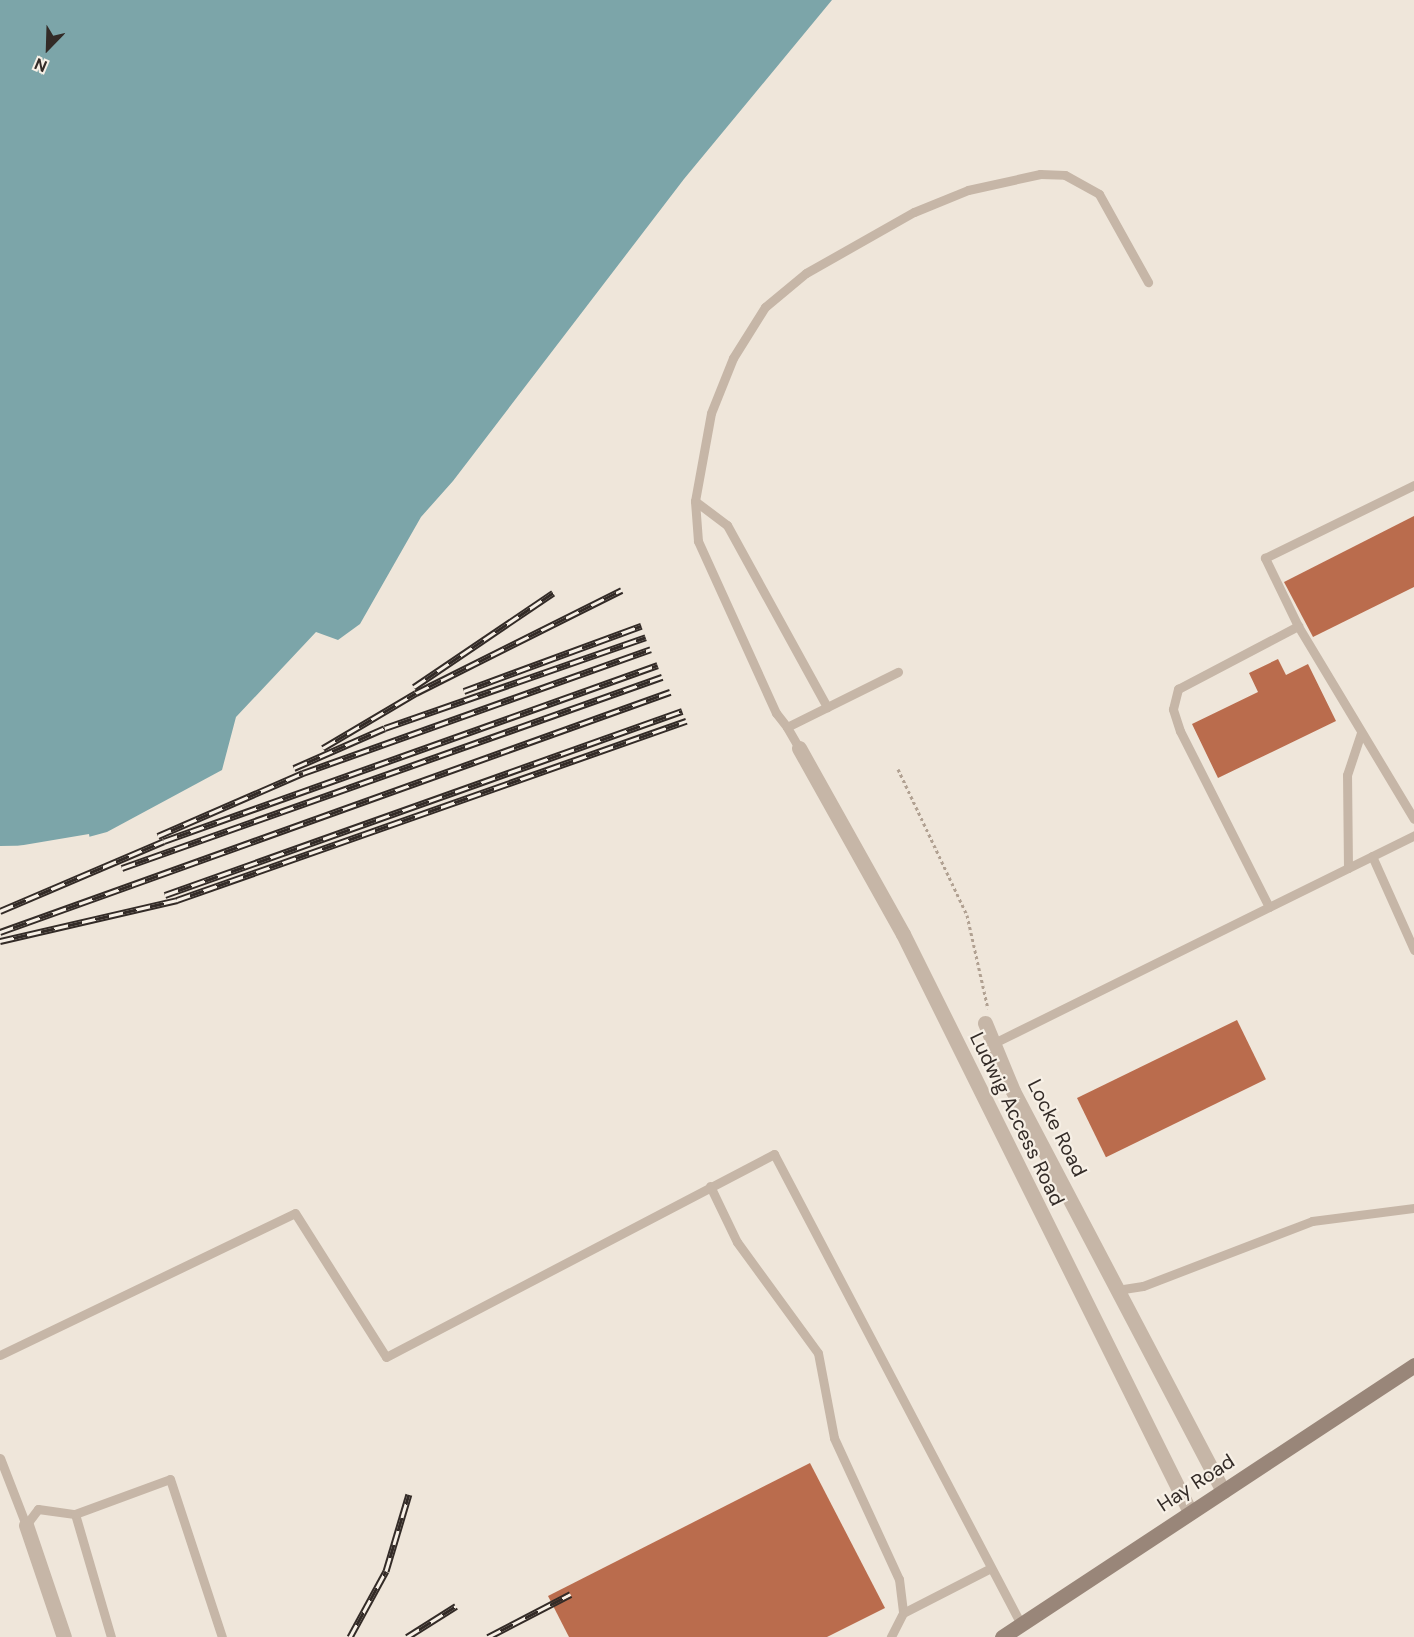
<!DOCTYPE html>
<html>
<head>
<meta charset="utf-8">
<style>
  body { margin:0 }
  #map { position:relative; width:1414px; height:1637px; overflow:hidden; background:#efe6da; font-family:"DM Sans",sans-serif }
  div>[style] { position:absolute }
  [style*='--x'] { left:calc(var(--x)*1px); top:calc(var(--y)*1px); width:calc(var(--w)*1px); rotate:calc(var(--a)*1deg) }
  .water>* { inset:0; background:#7ca5a9 }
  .pier>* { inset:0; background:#efe6da }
  .building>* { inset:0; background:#ba6c4d; transform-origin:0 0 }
  .path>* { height:3px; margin-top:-1.5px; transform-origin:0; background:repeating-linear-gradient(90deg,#b1a192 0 3px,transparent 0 6px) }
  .service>* { height:9px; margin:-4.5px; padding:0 4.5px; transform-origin:4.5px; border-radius:4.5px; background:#c6b6a7 }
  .minor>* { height:15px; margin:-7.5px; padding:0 7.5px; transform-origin:7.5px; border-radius:7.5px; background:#c6b6a7 }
  .secondary>* { height:15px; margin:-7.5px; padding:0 7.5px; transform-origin:7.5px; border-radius:7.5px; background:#998679 }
  .rail>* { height:7px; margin-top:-3.5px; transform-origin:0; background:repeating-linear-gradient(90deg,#f7f0e6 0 14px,#332b27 0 28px); box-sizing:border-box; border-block:2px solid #332b27 }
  span { translate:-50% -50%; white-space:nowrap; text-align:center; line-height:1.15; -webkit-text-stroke:4.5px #f7f0e6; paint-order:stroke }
  .street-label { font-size:20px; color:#332b27 }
  .north { position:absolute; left:18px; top:18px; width:60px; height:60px; -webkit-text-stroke:4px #f7f0e6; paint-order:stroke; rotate:203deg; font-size:16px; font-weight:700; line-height:24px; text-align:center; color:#332b27 }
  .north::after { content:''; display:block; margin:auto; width:21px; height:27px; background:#332b27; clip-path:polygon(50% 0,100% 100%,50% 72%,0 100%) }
</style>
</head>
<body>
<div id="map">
  <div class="water">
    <div style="clip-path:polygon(0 0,832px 0,684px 179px,453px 481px,421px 517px,360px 624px,338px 640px,316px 632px,236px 717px,222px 770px,107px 832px,59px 845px,0 846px)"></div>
  </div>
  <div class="pier">
    <div style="clip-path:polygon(89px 834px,90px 840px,59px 848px,0 849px)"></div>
  </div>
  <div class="building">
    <div style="clip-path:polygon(1414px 516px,1414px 587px,1313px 637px,1284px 582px)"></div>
    <div style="clip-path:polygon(1278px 659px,1286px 675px,1308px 664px,1336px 721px,1218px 778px,1192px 724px,1258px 692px,1249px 673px)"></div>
    <div style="left:1237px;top:1020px;width:66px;height:178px;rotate:64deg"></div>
    <div style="clip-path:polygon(810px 1463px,885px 1608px,827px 1637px,569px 1637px,548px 1596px)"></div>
  </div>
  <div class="path">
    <div style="--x:898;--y:769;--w:161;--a:64.7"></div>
    <div style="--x:967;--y:915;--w:96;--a:77.4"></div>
  </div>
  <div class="service">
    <div style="--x:695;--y:501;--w:40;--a:37"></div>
    <div style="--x:727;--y:525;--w:208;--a:61.2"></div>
    <div style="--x:1298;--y:626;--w:76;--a:-115.9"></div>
    <div style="--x:1265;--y:558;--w:166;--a:-26.1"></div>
    <div style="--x:787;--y:727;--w:18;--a:-128"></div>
    <div style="--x:776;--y:713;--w:189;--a:-114.4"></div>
    <div style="--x:698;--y:541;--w:40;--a:-94.3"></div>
    <div style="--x:695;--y:501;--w:89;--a:-79.7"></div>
    <div style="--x:711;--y:413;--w:59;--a:-68.2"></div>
    <div style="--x:733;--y:358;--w:60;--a:-57.9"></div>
    <div style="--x:765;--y:307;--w:53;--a:-39.7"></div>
    <div style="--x:806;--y:273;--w:124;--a:-29.5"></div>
    <div style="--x:914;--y:212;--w:58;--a:-22.2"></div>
    <div style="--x:968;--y:190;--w:74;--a:-12.5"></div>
    <div style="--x:1040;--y:174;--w:25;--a:2"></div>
    <div style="--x:1065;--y:175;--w:39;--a:29"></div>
    <div style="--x:1099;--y:194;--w:101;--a:60.9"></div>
    <div style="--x:799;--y:748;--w:24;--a:-120"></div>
    <div style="--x:787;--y:727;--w:124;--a:-26.4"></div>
    <div style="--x:1372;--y:856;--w:103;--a:65.9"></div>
    <div style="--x:1348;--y:868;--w:93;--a:-90.6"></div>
    <div style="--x:1347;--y:775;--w:44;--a:-71.6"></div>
    <div style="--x:1269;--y:907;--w:197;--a:-116.8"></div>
    <div style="--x:1180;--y:731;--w:23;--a:-108"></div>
    <div style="--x:1173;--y:709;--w:21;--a:-76"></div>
    <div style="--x:1178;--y:689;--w:136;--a:-27.7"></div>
    <div style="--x:1298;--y:626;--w:225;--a:59"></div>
    <div style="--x:994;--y:1043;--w:469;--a:-26.3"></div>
    <div style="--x:710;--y:1186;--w:62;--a:64.3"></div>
    <div style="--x:737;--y:1242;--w:137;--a:53.9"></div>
    <div style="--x:818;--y:1353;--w:86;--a:79.3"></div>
    <div style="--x:834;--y:1438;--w:155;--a:65.3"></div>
    <div style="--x:899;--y:1579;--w:34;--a:83"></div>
    <div style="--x:903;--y:1613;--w:27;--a:117"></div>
    <div style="--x:1117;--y:1290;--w:26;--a:-9"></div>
    <div style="--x:1143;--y:1286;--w:181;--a:-21"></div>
    <div style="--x:1312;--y:1221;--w:103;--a:-7.3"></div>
    <div style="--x:0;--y:1355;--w:327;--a:-25.7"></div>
    <div style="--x:295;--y:1213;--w:170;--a:57.7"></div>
    <div style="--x:386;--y:1357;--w:438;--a:-27.6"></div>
    <div style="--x:774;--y:1154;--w:531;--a:62.28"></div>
    <div style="--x:0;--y:1458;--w:72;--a:68.8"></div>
    <div style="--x:75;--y:1514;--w:128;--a:73.7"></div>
    <div style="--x:26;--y:1525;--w:20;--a:-53"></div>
    <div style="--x:38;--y:1509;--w:37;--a:8"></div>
    <div style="--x:75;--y:1514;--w:101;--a:-20.2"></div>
    <div style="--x:170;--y:1479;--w:166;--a:71.8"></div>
    <div style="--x:903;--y:1613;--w:97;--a:-27.1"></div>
  </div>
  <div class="minor">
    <div style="--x:799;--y:748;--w:213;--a:60.8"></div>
    <div style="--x:903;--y:934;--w:645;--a:63.59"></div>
    <div style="--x:985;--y:1023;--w:74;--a:67.6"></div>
    <div style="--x:1013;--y:1091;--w:452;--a:62.3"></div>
    <div style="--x:26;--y:1525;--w:118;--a:71.3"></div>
  </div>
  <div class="secondary">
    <div style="--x:1002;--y:1637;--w:494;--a:-33.4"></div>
  </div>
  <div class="rail">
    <div style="--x:414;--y:687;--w:168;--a:-34.1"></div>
    <div style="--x:464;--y:691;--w:189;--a:-20.2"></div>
    <div style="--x:323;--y:748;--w:108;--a:-30.6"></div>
    <div style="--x:416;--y:693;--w:230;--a:-26.6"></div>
    <div style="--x:294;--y:768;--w:99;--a:-23.7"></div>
    <div style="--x:385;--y:728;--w:276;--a:-19.2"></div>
    <div style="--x:158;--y:836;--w:158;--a:-23.5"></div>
    <div style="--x:303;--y:773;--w:369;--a:-19.6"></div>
    <div style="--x:122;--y:868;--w:573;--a:-19.48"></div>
    <div style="--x:165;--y:895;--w:549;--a:-19.59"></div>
    <div style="--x:0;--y:911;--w:178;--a:-23.1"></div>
    <div style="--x:164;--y:841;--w:524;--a:-19.61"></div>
    <div style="--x:0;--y:932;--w:712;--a:-19.71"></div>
    <div style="--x:0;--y:941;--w:182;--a:-13"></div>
    <div style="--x:177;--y:900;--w:540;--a:-19.38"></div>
    <div style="--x:350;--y:1637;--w:75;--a:-61.4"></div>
    <div style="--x:386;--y:1571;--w:80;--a:-73.4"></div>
    <div style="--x:407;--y:1637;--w:58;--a:-32.3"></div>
    <div style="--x:488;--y:1637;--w:93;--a:-27.4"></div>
  </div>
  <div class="street-label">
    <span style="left:1017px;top:1119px;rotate:64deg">Ludwig Access Road</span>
    <span style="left:1057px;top:1128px;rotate:63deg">Locke Road</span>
    <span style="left:1196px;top:1483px;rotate:-33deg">Hay Road</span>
  </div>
  <div class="north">N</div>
</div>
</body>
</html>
